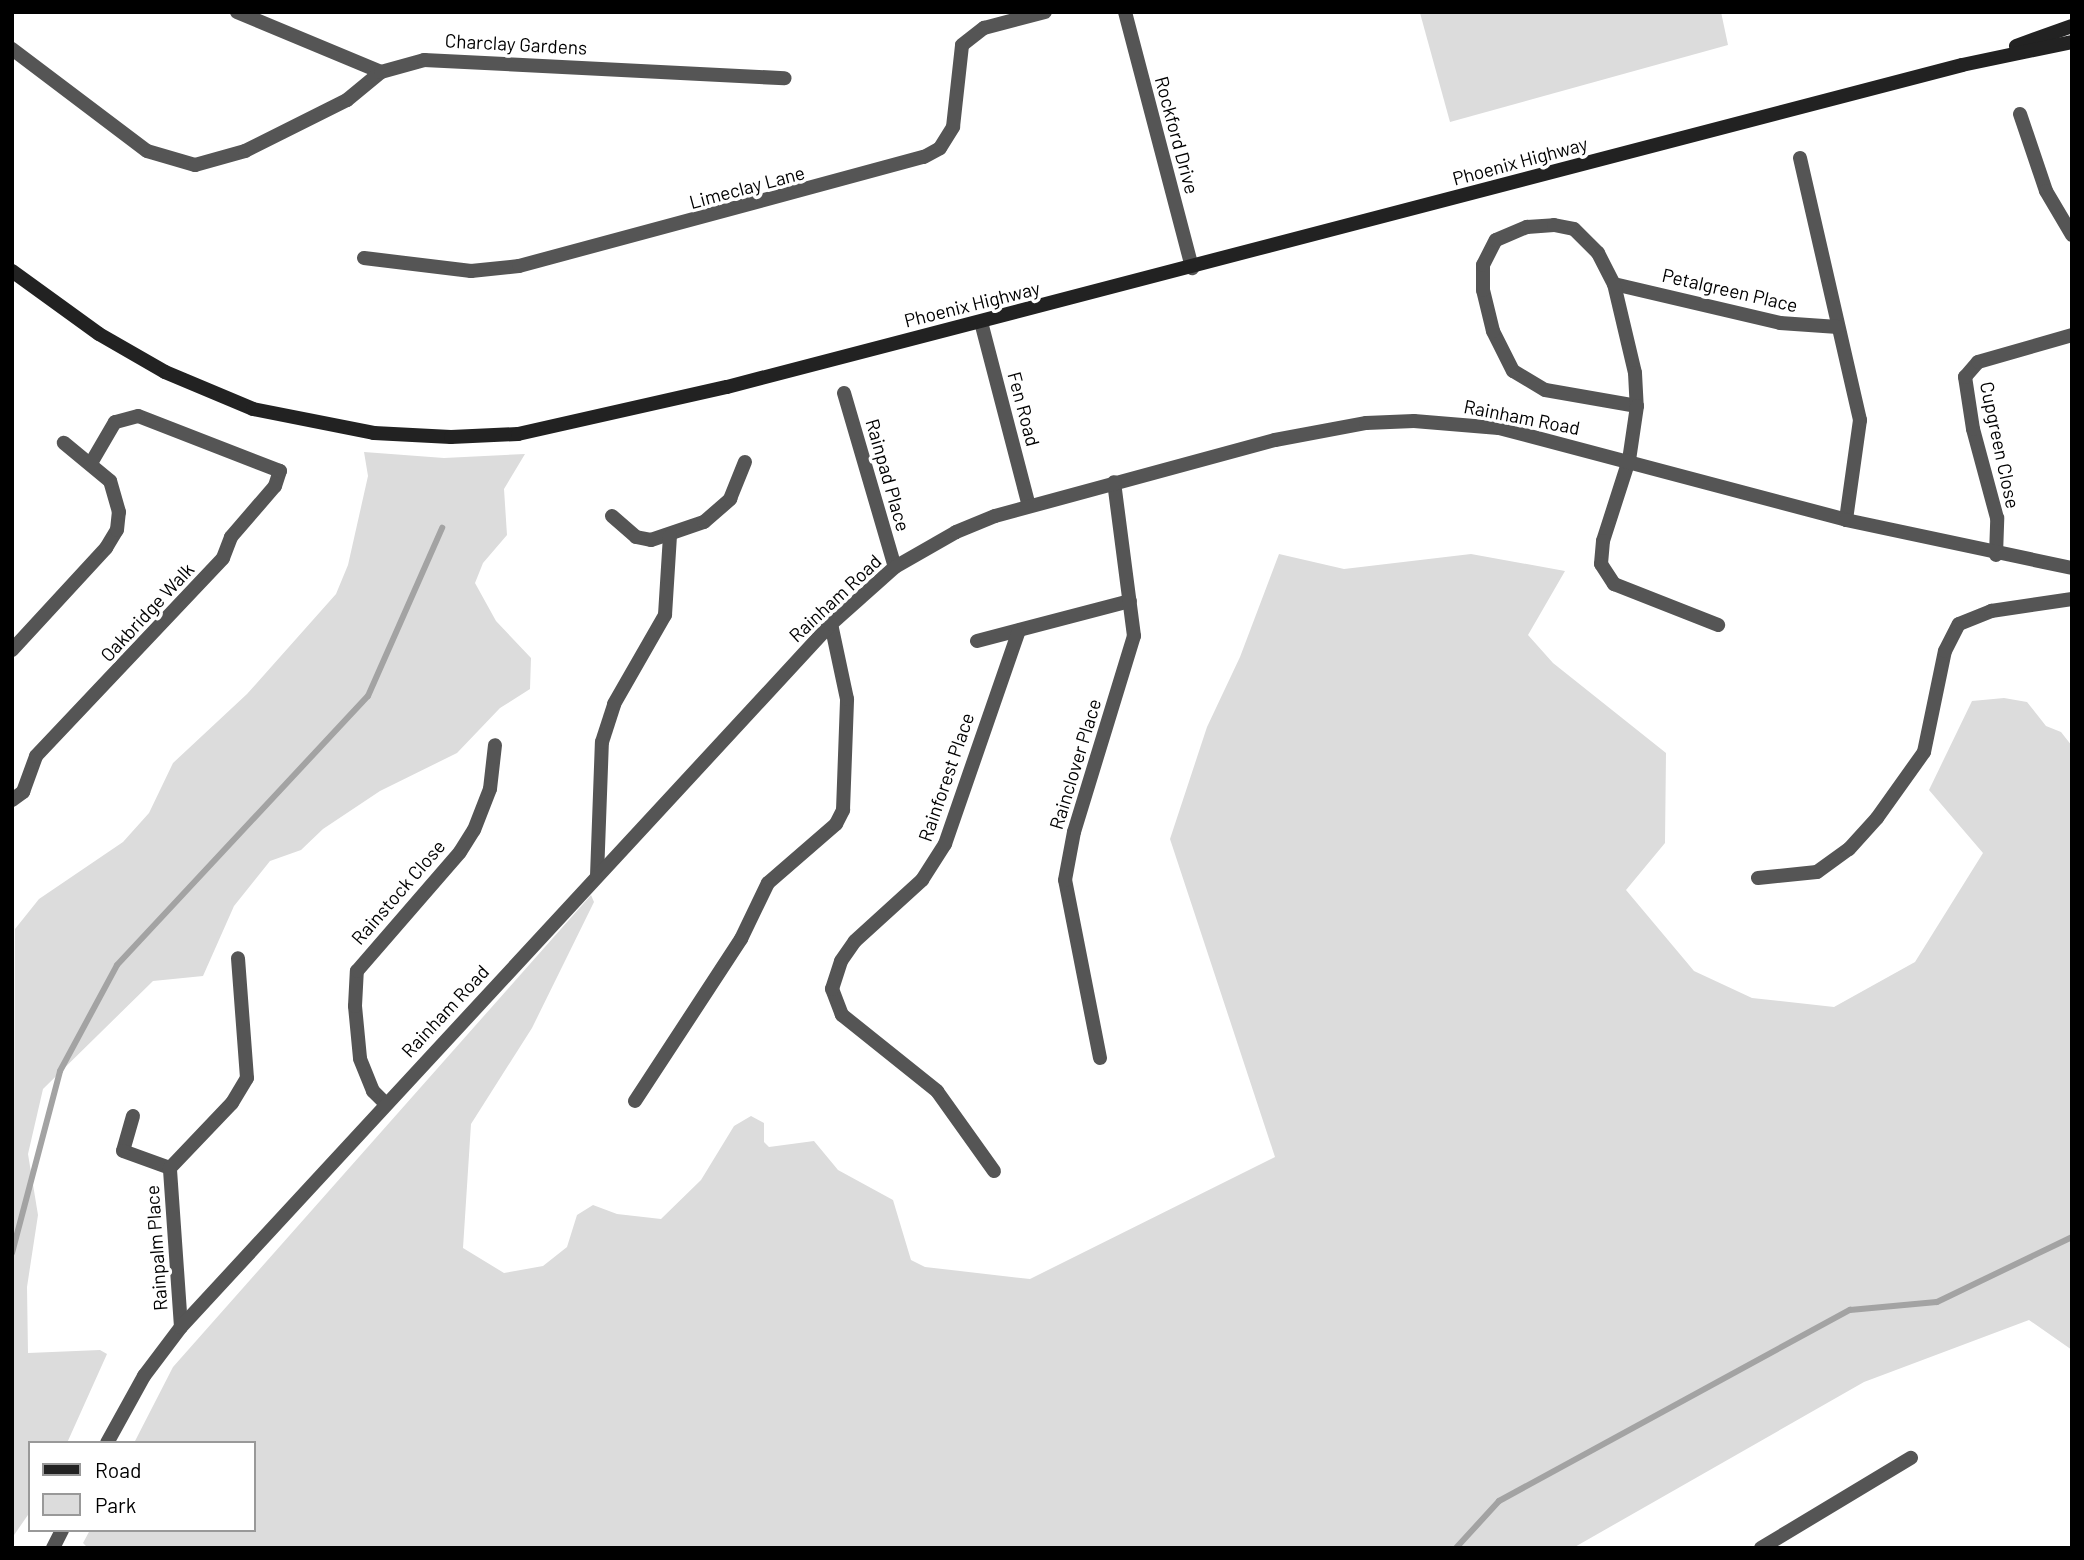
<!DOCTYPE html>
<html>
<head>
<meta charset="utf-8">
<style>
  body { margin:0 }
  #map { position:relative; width:2084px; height:1560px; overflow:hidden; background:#fff; font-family:Barlow,sans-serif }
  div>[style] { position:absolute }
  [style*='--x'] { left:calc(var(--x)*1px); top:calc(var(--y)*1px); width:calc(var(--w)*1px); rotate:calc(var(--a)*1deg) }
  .green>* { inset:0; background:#dcdcdc }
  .stream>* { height:6px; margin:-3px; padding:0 3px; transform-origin:3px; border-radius:3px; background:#a3a3a3 }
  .street>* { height:14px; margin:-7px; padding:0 7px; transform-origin:7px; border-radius:7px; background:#555 }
  .secondary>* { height:14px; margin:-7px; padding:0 7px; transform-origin:7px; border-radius:7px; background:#222 }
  span { translate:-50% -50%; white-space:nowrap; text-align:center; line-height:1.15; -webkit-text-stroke:7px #fff; paint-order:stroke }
  .street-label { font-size:19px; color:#000 }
  .frame { position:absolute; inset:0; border:14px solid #000; pointer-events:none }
  .legend { position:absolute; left:28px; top:1441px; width:228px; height:91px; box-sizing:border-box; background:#fff; border:2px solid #999; margin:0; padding:9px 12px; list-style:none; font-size:21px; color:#000 }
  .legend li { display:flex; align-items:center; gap:14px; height:35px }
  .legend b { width:35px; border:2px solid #999 }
</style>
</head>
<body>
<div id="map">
  <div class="green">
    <div style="clip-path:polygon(1721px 12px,1728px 45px,1450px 122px,1420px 13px)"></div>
    <div style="clip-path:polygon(364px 452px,444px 458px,525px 454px,504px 489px,507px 535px,483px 563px,475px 583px,496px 621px,531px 658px,530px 689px,500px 708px,457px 753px,380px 791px,323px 829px,301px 850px,270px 861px,234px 906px,203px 976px,153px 981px,43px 1089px,28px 1154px,38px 1215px,27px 1287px,28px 1353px,100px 1350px,107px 1354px,67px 1443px,30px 1443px,30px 1512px,12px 1538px,15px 929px,39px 899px,123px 842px,149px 813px,173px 763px,247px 694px,336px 594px,348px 565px,368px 476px)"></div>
    <div style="clip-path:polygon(1279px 554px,1344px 569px,1471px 554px,1565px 571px,1528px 635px,1553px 663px,1666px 753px,1665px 843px,1626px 890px,1694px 971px,1752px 998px,1834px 1007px,1915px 962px,1983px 853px,1929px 790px,1972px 701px,2004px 698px,2027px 702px,2046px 726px,2061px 732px,2072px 746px,2072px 1350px,2029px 1320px,1864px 1382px,1573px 1548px,88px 1548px,83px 1543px,90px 1530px,254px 1530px,254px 1443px,134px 1443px,173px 1367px,591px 895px,594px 902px,532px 1028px,471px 1124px,463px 1248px,504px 1273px,543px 1266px,567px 1247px,577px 1215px,593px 1205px,617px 1214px,661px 1219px,701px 1180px,734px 1126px,751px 1116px,764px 1123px,764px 1142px,769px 1147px,814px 1141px,838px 1170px,893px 1200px,911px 1260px,925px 1267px,1030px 1279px,1275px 1157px,1170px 839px,1207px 727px,1240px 657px)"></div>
  </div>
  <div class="stream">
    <div style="--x:12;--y:1253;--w:188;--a:-75.2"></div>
    <div style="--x:60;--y:1071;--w:120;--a:-61.7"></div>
    <div style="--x:117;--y:965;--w:368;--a:-47"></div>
    <div style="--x:368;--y:696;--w:184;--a:-66.2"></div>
    <div style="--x:1456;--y:1548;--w:64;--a:-47.5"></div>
    <div style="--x:1499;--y:1501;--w:400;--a:-28.6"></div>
    <div style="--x:1850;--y:1310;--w:87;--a:-5.3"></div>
    <div style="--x:1937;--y:1302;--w:150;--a:-25.7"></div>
  </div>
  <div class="street">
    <div style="--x:237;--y:12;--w:156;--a:22.6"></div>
    <div style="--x:1125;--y:12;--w:265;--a:75.3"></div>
    <div style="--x:12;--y:49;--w:169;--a:37.1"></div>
    <div style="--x:147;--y:151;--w:50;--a:16.3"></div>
    <div style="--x:195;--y:165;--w:52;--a:-15.6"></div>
    <div style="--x:245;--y:151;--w:114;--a:-26.6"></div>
    <div style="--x:347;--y:100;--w:44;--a:-39.5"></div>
    <div style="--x:381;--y:72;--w:45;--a:-15.6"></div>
    <div style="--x:424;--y:60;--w:361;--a:2.9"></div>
    <div style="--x:2020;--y:114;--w:81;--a:71.3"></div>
    <div style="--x:2046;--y:191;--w:51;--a:59.4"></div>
    <div style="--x:1800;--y:158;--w:269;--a:77.1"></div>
    <div style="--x:1860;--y:420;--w:101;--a:98"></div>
    <div style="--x:364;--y:258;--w:108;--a:6.9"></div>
    <div style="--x:471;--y:271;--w:48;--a:-5.9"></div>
    <div style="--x:519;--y:266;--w:419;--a:-15.1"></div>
    <div style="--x:924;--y:157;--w:18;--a:-29"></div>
    <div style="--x:940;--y:148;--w:25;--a:-58"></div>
    <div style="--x:953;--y:127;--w:82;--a:-83.7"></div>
    <div style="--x:962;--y:45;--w:28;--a:-38"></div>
    <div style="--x:984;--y:28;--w:63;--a:-14.7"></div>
    <div style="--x:1614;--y:284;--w:171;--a:13.2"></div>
    <div style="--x:1780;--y:323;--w:58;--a:3.9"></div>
    <div style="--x:981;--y:322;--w:190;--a:75.4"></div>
    <div style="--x:844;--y:393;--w:181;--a:73.7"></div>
    <div style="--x:1637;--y:406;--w:93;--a:-170.1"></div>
    <div style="--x:1545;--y:390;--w:37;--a:-149"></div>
    <div style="--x:1513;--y:371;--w:45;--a:-116.6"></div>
    <div style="--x:1493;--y:331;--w:42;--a:-103.7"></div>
    <div style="--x:1483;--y:290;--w:25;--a:-90"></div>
    <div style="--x:1483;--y:265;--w:28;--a:-63"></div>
    <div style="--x:1496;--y:240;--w:34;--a:-23"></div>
    <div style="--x:1527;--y:227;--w:27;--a:-4"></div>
    <div style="--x:1554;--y:225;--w:20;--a:11"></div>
    <div style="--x:1574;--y:229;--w:34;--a:45"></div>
    <div style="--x:1598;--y:253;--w:35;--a:63"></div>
    <div style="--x:1614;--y:284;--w:91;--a:76.7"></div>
    <div style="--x:1635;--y:373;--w:33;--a:87"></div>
    <div style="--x:1637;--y:406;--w:55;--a:98.4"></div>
    <div style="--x:1629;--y:460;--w:85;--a:107.8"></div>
    <div style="--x:1603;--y:541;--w:23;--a:95"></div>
    <div style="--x:1601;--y:564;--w:24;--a:57"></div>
    <div style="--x:1614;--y:584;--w:112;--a:21.5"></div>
    <div style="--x:612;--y:516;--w:32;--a:41"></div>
    <div style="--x:636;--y:537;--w:15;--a:11"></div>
    <div style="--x:651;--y:540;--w:56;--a:-18.8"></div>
    <div style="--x:704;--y:522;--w:35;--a:-41"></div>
    <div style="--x:730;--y:499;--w:40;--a:-68"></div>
    <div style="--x:1996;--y:555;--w:37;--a:-88"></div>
    <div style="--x:1997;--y:518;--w:92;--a:-105.1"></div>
    <div style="--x:1973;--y:429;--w:53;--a:-98.7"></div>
    <div style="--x:1965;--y:377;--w:20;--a:-49"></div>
    <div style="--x:1978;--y:362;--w:98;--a:-16"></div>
    <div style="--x:977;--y:641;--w:158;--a:-14.7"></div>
    <div style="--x:12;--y:650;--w:139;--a:-47.3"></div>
    <div style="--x:106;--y:548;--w:21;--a:-59"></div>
    <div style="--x:117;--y:530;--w:18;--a:-84"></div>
    <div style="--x:119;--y:512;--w:32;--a:-106"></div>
    <div style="--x:110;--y:481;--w:60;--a:-140.4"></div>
    <div style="--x:12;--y:800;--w:14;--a:-36"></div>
    <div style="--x:23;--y:792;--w:38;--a:-70"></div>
    <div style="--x:36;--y:756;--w:272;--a:-46.6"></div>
    <div style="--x:223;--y:558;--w:22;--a:-69"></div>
    <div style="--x:231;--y:537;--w:67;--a:-49.2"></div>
    <div style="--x:275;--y:486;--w:16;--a:-72"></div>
    <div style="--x:280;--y:471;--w:152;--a:-158.8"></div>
    <div style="--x:138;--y:416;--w:24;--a:165"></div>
    <div style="--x:115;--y:422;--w:48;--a:120.3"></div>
    <div style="--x:597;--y:876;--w:134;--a:-87.9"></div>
    <div style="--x:602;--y:742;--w:40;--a:-72"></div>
    <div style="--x:614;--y:704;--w:103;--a:-60.2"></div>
    <div style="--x:665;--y:615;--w:79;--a:-86.4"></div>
    <div style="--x:1758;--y:878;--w:59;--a:-5.8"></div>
    <div style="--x:1817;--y:872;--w:39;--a:-36"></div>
    <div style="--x:1849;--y:849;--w:42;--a:-47.9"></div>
    <div style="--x:1877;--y:818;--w:81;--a:-54.5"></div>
    <div style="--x:1924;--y:752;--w:103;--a:-78.3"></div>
    <div style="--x:1945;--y:651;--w:30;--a:-63"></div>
    <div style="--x:1959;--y:624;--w:35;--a:-22"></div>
    <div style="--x:1991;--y:611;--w:82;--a:-8.4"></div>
    <div style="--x:1100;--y:1058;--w:181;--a:-101.1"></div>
    <div style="--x:1065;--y:880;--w:49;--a:-79.4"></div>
    <div style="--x:1074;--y:832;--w:205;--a:-73"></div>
    <div style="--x:1134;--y:636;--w:155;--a:-97.4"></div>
    <div style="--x:635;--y:1101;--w:194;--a:-56.8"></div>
    <div style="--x:741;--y:939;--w:62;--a:-64.3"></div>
    <div style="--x:768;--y:883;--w:90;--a:-40.9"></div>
    <div style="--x:836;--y:824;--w:16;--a:-63"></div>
    <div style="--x:843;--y:810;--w:111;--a:-87.9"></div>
    <div style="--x:847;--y:699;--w:77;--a:-102"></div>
    <div style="--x:385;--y:1103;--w:17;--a:-135"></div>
    <div style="--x:373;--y:1091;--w:35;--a:-112"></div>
    <div style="--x:360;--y:1058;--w:52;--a:-95.5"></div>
    <div style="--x:355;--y:1006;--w:35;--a:-87"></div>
    <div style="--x:357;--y:971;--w:157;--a:-49.1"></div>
    <div style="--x:460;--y:852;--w:26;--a:-58"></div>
    <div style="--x:474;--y:830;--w:44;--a:-68.7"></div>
    <div style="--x:490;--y:789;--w:44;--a:-83.5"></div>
    <div style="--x:133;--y:1116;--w:36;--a:106"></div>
    <div style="--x:123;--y:1151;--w:50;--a:19.9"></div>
    <div style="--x:994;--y:1171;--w:98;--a:-125.5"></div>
    <div style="--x:937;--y:1091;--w:122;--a:-141.3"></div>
    <div style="--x:842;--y:1015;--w:28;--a:-111"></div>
    <div style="--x:832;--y:989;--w:29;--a:-72"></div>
    <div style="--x:841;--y:961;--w:24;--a:-55"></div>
    <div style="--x:855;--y:941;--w:91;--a:-42.3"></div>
    <div style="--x:922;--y:880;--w:43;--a:-57.4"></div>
    <div style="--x:945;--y:844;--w:226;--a:-70.9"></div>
    <div style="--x:181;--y:1327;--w:159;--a:-94"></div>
    <div style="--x:170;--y:1168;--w:90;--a:-46.4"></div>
    <div style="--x:232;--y:1103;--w:29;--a:-59"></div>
    <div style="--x:247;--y:1078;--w:120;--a:-94.3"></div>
    <div style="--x:107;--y:1443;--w:77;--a:-61.1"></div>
    <div style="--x:144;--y:1376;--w:61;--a:-52.9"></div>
    <div style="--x:181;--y:1327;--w:957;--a:-47.24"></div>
    <div style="--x:831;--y:624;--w:86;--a:-41.7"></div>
    <div style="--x:895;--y:567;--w:70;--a:-29.8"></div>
    <div style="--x:956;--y:532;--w:42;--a:-22.3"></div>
    <div style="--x:995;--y:516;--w:290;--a:-15.2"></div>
    <div style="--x:1275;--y:440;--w:93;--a:-10.6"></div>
    <div style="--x:1366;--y:423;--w:48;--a:-2.4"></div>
    <div style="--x:1414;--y:421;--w:85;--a:4.7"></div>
    <div style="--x:1499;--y:428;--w:359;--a:14.8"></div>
    <div style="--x:1846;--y:520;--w:231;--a:12"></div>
    <div style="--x:53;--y:1548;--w:20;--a:-63"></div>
    <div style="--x:1761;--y:1548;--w:175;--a:-31"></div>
  </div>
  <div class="secondary">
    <div style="--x:2016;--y:46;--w:59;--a:-19.7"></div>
    <div style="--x:12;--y:271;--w:107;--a:35.9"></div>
    <div style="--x:99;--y:334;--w:76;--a:29.9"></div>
    <div style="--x:165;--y:372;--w:95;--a:22.8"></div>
    <div style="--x:253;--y:409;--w:123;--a:11.2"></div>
    <div style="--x:374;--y:433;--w:77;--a:3"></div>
    <div style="--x:451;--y:437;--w:67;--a:-2.6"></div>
    <div style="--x:518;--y:434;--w:214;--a:-12.7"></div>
    <div style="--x:727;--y:387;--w:1276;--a:-14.61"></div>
    <div style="--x:1962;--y:65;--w:112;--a:-11.8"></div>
  </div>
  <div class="street-label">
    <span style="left:516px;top:44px;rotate:3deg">Charclay Gardens</span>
    <span style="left:1177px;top:135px;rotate:75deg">Rockford Drive</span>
    <span style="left:1520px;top:161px;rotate:-15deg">Phoenix Highway</span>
    <span style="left:747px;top:187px;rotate:-15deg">Limeclay Lane</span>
    <span style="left:1730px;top:290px;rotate:13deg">Petalgreen Place</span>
    <span style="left:972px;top:304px;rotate:-14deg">Phoenix Highway</span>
    <span style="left:1024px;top:409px;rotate:75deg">Fen Road</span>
    <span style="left:1522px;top:417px;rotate:11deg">Rainham Road</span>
    <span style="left:2000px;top:445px;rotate:78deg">Cupgreen Close</span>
    <span style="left:888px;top:475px;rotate:74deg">Rainpad Place</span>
    <span style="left:835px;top:598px;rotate:-43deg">Rainham Road</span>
    <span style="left:147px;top:612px;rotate:-47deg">Oakbridge Walk</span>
    <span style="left:1075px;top:764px;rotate:-73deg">Rainclover Place</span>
    <span style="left:946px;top:777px;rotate:-71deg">Rainforest Place</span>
    <span style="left:398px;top:892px;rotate:-49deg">Rainstock Close</span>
    <span style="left:445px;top:1011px;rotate:-47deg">Rainham Road</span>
    <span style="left:156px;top:1248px;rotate:-94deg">Rainpalm Place</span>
  </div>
  <div class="frame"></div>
  <ul class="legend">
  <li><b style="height:9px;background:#222"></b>Road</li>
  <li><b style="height:19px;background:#dcdcdc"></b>Park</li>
  </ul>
</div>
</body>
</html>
